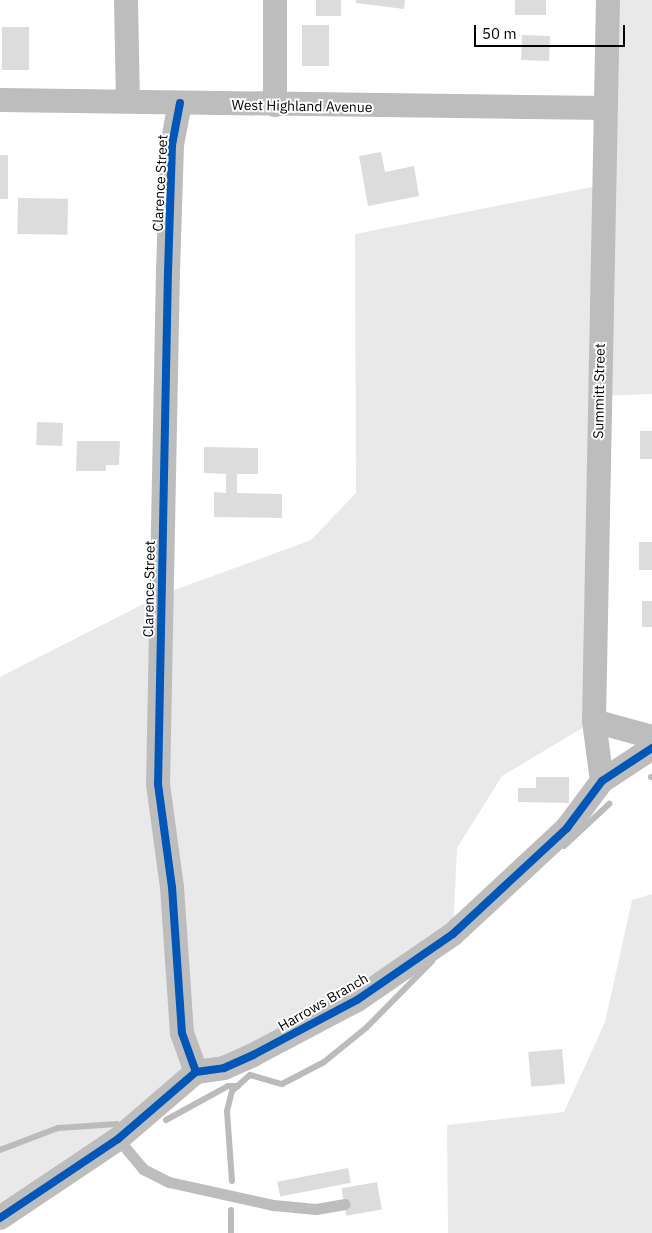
<!DOCTYPE html>
<html>
<head>
<meta charset="utf-8">
<style>
  body { margin:0 }
  #map { position:relative; width:652px; height:1233px; overflow:hidden; background:#fff; font-family:"IBM Plex Sans",sans-serif }
  div>[style] { position:absolute }
  [style*='--x'] { left:calc(var(--x)*1px); top:calc(var(--y)*1px); width:calc(var(--w)*1px); rotate:calc(var(--a)*1deg) }
  .green>* { inset:0; background:#e9e9e9 }
  .stream>* { height:6px; margin:-3px; padding:0 3px; transform-origin:3px; border-radius:3px; background:#bbb }
  .building>* { inset:0; background:#dcdcdc; transform-origin:0 0 }
  .lane>* { height:11px; margin:-5.5px; padding:0 5.5px; transform-origin:5.5px; border-radius:5.5px; background:#bdbdbd }
  .street>* { height:24px; margin:-12px; padding:0 12px; transform-origin:12px; border-radius:12px; background:#bdbdbd }
  .cycleway>* { height:8px; margin:-4px; padding:0 4px; transform-origin:4px; border-radius:4px; background:#0057b8 }
  span { translate:-50% -50%; white-space:nowrap; text-align:center; line-height:1.15; -webkit-text-stroke:4px #fff; paint-order:stroke }
  .street-label { font-size:14px; color:#000 }
  .scale { position:absolute; left:474px; top:25px; width:151px; height:22px; box-sizing:border-box; border:2px solid #000; border-top:0; padding-left:6px; font-size:15px; line-height:18px; white-space:nowrap; color:#000; -webkit-text-stroke:4px #fff; paint-order:stroke }
</style>
</head>
<body>
<div id="map">
  <div class="green">
    <div style="clip-path:polygon(608px 0,652px 0,652px 394px,599px 396px,594px 721px,502px 776px,457px 848px,453px 934px,224px 1068px,0 1218px,0 677px,161px 595px,311px 540px,356px 493px,355px 234px,602px 185px)"></div>
    <div style="clip-path:polygon(652px 894px,652px 1233px,448px 1233px,447px 1125px,564px 1112px,605px 1022px,632px 900px)"></div>
  </div>
  <div class="stream">
    <div style="--x:651;--y:777;--w:1;--a:0"></div>
    <div style="--x:564;--y:846;--w:62;--a:-43"></div>
    <div style="--x:166;--y:1120;--w:71;--a:-28.7"></div>
    <div style="--x:228;--y:1086;--w:10;--a:0"></div>
    <div style="--x:0;--y:1150;--w:62;--a:-20.8"></div>
    <div style="--x:58;--y:1128;--w:59;--a:-3.9"></div>
    <div style="--x:232;--y:1181;--w:70;--a:-94.1"></div>
    <div style="--x:227;--y:1111;--w:21;--a:-76"></div>
    <div style="--x:232;--y:1091;--w:24;--a:-42"></div>
    <div style="--x:250;--y:1075;--w:33;--a:16"></div>
    <div style="--x:282;--y:1084;--w:47;--a:-27.6"></div>
    <div style="--x:324;--y:1062;--w:54;--a:-39"></div>
    <div style="--x:366;--y:1028;--w:94;--a:-45.4"></div>
    <div style="--x:231;--y:1233;--w:23;--a:-90"></div>
  </div>
  <div class="building">
    <div style="left:316px;top:0;width:25px;height:16px"></div>
    <div style="clip-path:polygon(356px 0,405px 0,404px 9px,356px 3px)"></div>
    <div style="left:515px;top:0;width:31px;height:15px"></div>
    <div style="left:302px;top:25px;width:27px;height:41px"></div>
    <div style="left:2px;top:27px;width:27px;height:43px"></div>
    <div style="left:522px;top:35px;width:28px;height:25px;rotate:2deg"></div>
    <div style="clip-path:polygon(381px 152px,385px 172px,414px 166px,419px 196px,368px 206px,359px 156px)"></div>
    <div style="left:0;top:155px;width:8px;height:44px"></div>
    <div style="left:18px;top:198px;width:50px;height:36px;rotate:1deg"></div>
    <div style="left:37px;top:422px;width:26px;height:23px;rotate:2deg"></div>
    <div style="left:640px;top:431px;width:12px;height:28px"></div>
    <div style="clip-path:polygon(77px 441px,120px 441px,119px 465px,106px 465px,106px 471px,76px 471px)"></div>
    <div style="clip-path:polygon(204px 447px,258px 448px,258px 474px,237px 474px,237px 493px,282px 494px,282px 518px,214px 517px,214px 492px,226px 493px,226px 474px,204px 473px)"></div>
    <div style="left:639px;top:542px;width:13px;height:28px"></div>
    <div style="left:642px;top:601px;width:10px;height:26px"></div>
    <div style="clip-path:polygon(536px 777px,569px 777px,569px 803px,518px 802px,518px 788px,536px 788px)"></div>
    <div style="left:562px;top:1049px;width:35px;height:34px;rotate:85deg"></div>
    <div style="left:348px;top:1168px;width:15px;height:72px;rotate:79deg"></div>
    <div style="left:377px;top:1182px;width:28px;height:36px;rotate:80deg"></div>
  </div>
  <div class="lane">
    <div style="--x:118;--y:1139;--w:39;--a:50"></div>
    <div style="--x:143;--y:1169;--w:29;--a:27"></div>
    <div style="--x:169;--y:1182;--w:107;--a:12.5"></div>
    <div style="--x:273;--y:1205;--w:43;--a:5.3"></div>
    <div style="--x:316;--y:1209;--w:29;--a:-10"></div>
  </div>
  <div class="street">
    <div style="--x:126;--y:0;--w:101;--a:88.9"></div>
    <div style="--x:0;--y:100;--w:604;--a:0.76"></div>
    <div style="--x:180;--y:103;--w:43;--a:100.8"></div>
    <div style="--x:172;--y:145;--w:125;--a:91.8"></div>
    <div style="--x:168;--y:270;--w:514;--a:91.11"></div>
    <div style="--x:158;--y:784;--w:104;--a:82.3"></div>
    <div style="--x:172;--y:887;--w:146;--a:86.1"></div>
    <div style="--x:182;--y:1033;--w:41;--a:70.3"></div>
    <div style="--x:275;--y:105;--w:105;--a:-90"></div>
    <div style="--x:594;--y:721;--w:60;--a:15.4"></div>
    <div style="--x:602;--y:781;--w:61;--a:-97.6"></div>
    <div style="--x:594;--y:721;--w:721;--a:-88.89"></div>
    <div style="--x:0;--y:1218;--w:142;--a:-33.8"></div>
    <div style="--x:118;--y:1139;--w:103;--a:-40.7"></div>
    <div style="--x:196;--y:1072;--w:28;--a:-8"></div>
    <div style="--x:224;--y:1068;--w:32;--a:-24"></div>
    <div style="--x:253;--y:1055;--w:118;--a:-27.9"></div>
    <div style="--x:357;--y:1000;--w:116;--a:-34.5"></div>
    <div style="--x:453;--y:934;--w:156;--a:-42.9"></div>
    <div style="--x:567;--y:828;--w:59;--a:-53.3"></div>
    <div style="--x:602;--y:781;--w:60;--a:-33.4"></div>
  </div>
  <div class="cycleway">
    <div style="--x:180;--y:103;--w:43;--a:100.8"></div>
    <div style="--x:172;--y:145;--w:125;--a:91.8"></div>
    <div style="--x:168;--y:270;--w:514;--a:91.11"></div>
    <div style="--x:158;--y:784;--w:104;--a:82.3"></div>
    <div style="--x:172;--y:887;--w:146;--a:86.1"></div>
    <div style="--x:182;--y:1033;--w:41;--a:70.3"></div>
    <div style="--x:0;--y:1218;--w:142;--a:-33.8"></div>
    <div style="--x:118;--y:1139;--w:103;--a:-40.7"></div>
    <div style="--x:196;--y:1072;--w:28;--a:-8"></div>
    <div style="--x:224;--y:1068;--w:32;--a:-24"></div>
    <div style="--x:253;--y:1055;--w:118;--a:-27.9"></div>
    <div style="--x:357;--y:1000;--w:116;--a:-34.5"></div>
    <div style="--x:453;--y:934;--w:156;--a:-42.9"></div>
    <div style="--x:567;--y:828;--w:59;--a:-53.3"></div>
    <div style="--x:602;--y:781;--w:60;--a:-33.4"></div>
  </div>
  <div class="street-label">
    <span style="left:302px;top:106px;rotate:1deg">West Highland Avenue</span>
    <span style="left:160px;top:183px;rotate:-87deg">Clarence Street</span>
    <span style="left:599px;top:391px;rotate:-89deg">Summitt Street</span>
    <span style="left:149px;top:589px;rotate:-89deg">Clarence Street</span>
    <span style="left:323px;top:1002px;rotate:-30deg">Harrows Branch</span>
  </div>
  <div class="scale">50 m</div>
</div>
</body>
</html>
